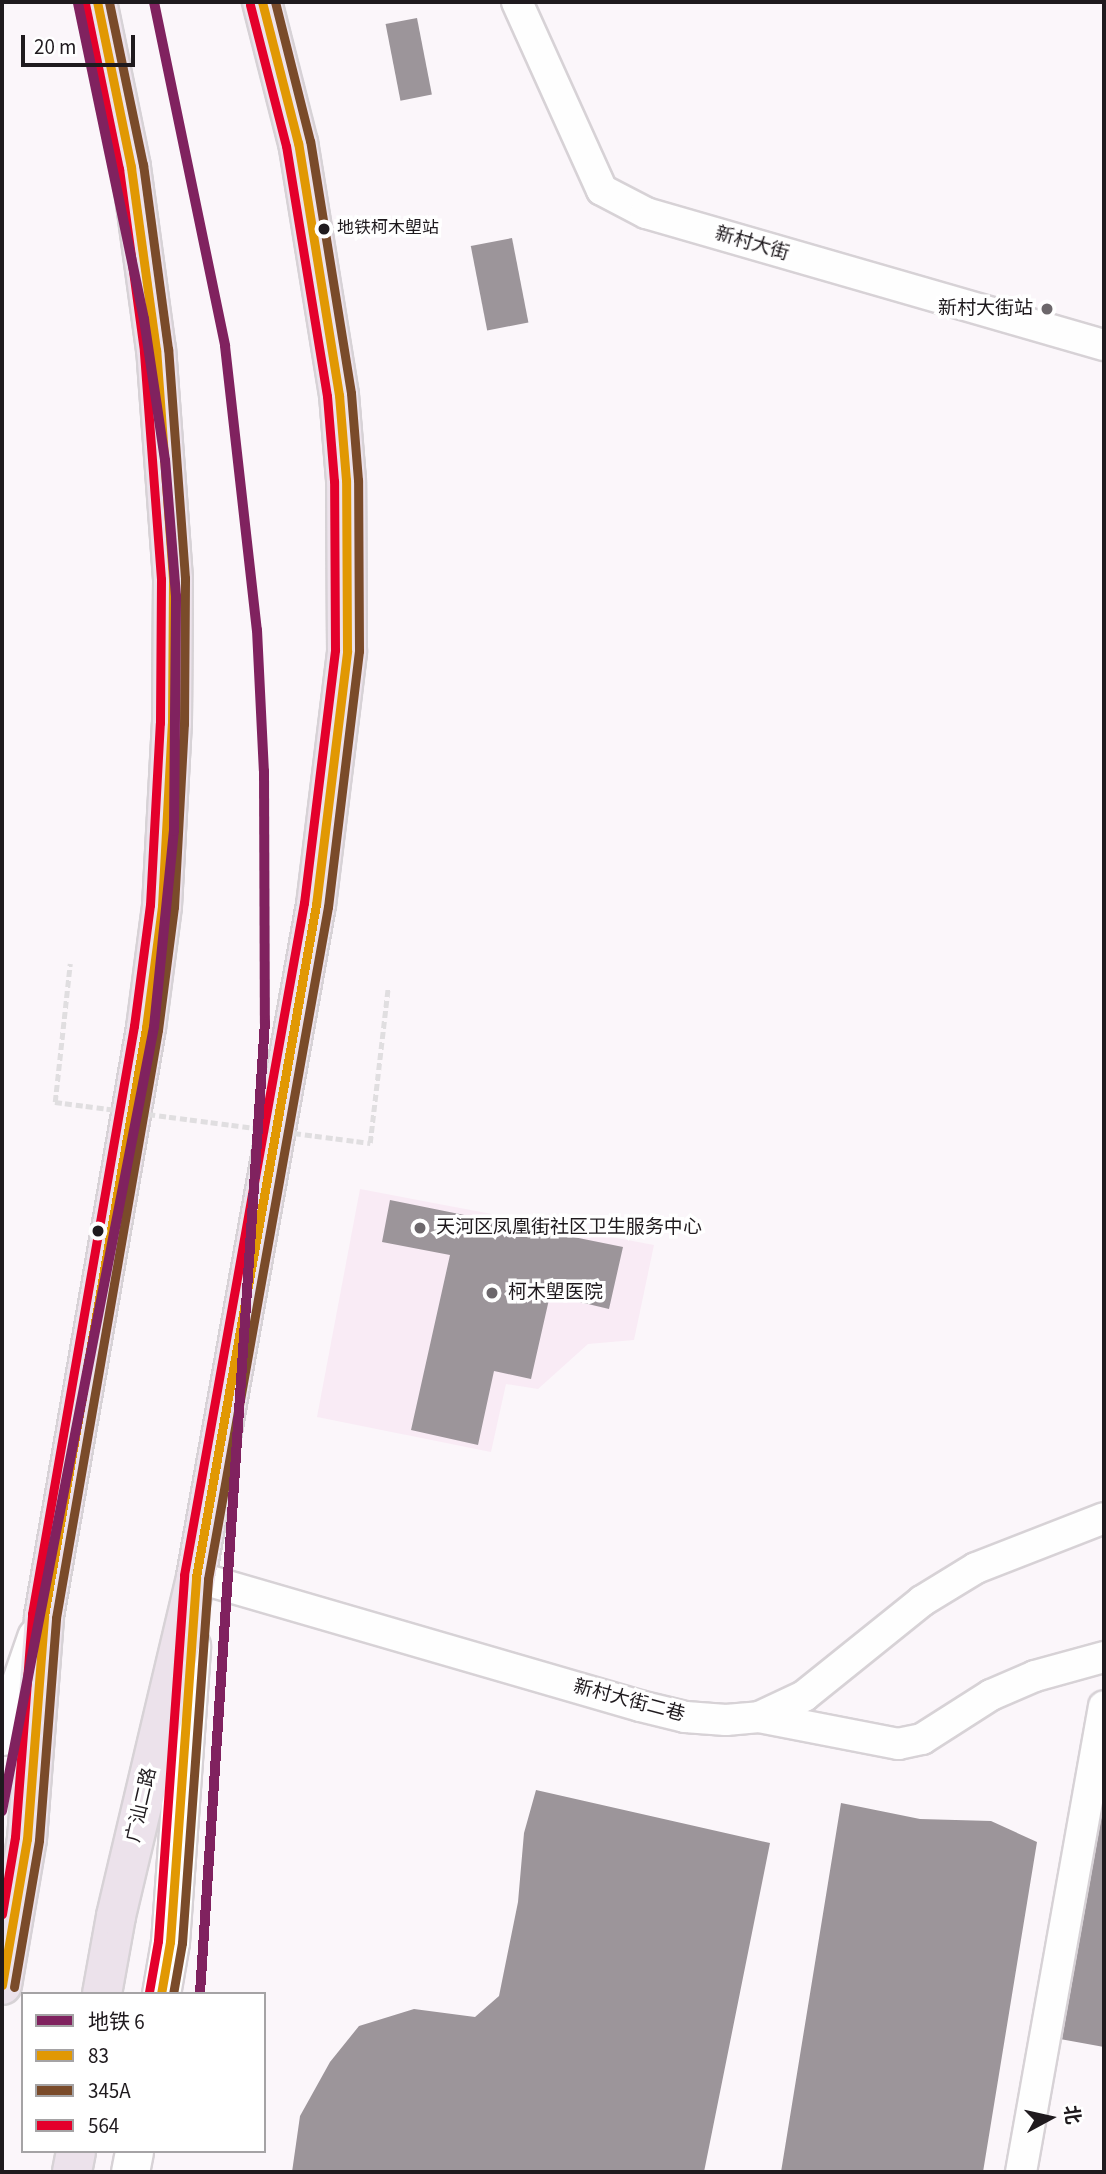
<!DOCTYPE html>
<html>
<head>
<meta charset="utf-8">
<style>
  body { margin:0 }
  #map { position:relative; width:1106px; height:2174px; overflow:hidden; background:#fbf6fa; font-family:"Source Sans 3","Noto Sans SC",sans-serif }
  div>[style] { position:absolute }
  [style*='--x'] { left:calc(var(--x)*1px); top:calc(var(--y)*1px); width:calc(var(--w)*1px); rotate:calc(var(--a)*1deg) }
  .built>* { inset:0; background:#f9ebf5 }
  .building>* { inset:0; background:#9c959a; transform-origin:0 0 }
  .path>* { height:4.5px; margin-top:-2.25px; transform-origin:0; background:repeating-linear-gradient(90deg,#e0dee0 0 7px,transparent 0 10.5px) }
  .roads { filter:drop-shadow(2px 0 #d7d2d6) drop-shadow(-2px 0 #d7d2d6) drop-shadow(0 2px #d7d2d6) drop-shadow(0 -2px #d7d2d6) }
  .minor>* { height:30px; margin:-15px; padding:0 15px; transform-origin:15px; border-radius:15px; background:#fefefe }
  .tertiary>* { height:37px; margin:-18.5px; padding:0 18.5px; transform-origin:18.5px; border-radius:18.5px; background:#fefefe }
  .trunk>* { height:38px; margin:-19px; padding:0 19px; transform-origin:19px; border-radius:19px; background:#ece2eb }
  .path-bridge>* { height:4.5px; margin-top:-2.25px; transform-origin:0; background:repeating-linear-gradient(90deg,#e0dee0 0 7px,transparent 0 10.5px) }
  .bus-1>* { height:9px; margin:-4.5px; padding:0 4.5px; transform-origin:4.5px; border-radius:4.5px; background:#e19803 }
  .bus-2>* { height:9px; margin:-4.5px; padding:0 4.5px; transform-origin:4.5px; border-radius:4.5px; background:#7a4b2a }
  .bus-3>* { height:9px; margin:-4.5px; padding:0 4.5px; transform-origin:4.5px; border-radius:4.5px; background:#e4002b }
  .metro-1>* { height:10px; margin:-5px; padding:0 5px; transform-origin:5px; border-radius:5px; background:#80225f }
  .dots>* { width:19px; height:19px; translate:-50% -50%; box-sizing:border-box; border:4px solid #fff; border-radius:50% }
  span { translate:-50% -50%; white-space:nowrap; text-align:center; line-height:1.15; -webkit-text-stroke:7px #fff; paint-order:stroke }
  .bus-label { font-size:17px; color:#1f1a1e }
  .left { translate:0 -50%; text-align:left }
  .street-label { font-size:19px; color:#1f1a1e }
  .poi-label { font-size:19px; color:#1f1a1e }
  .right { translate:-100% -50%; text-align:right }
  .frame { position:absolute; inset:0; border:4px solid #1f1a1e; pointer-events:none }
  .legend { position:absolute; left:21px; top:1992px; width:245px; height:161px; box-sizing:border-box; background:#fff; border:2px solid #a5a3a5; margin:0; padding:9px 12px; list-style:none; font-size:21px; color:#1f1a1e }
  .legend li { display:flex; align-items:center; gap:14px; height:35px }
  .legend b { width:35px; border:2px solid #a5a3a5 }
  .north { position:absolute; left:1015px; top:2083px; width:70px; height:70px; -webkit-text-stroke:5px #fff; paint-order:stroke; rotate:82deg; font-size:19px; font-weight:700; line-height:28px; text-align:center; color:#1f1a1e }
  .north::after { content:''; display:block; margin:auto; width:24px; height:32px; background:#1f1a1e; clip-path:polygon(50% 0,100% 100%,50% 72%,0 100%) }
  .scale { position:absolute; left:21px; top:35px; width:114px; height:32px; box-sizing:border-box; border:4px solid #1f1a1e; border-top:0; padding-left:9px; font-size:21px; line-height:24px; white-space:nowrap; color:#1f1a1e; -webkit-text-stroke:5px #fff; paint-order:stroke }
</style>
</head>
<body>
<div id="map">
  <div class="built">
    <div style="clip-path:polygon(360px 1189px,654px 1245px,634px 1340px,588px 1344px,538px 1389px,506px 1384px,491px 1452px,317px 1417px)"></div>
  </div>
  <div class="building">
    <div style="left:417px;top:18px;width:78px;height:32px;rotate:79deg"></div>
    <div style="left:512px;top:238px;width:86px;height:42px;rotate:79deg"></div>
    <div style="clip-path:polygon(390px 1200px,623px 1247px,609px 1309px,550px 1295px,531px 1379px,494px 1371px,478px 1445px,411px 1430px,450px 1255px,382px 1242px)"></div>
    <div style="clip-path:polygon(1104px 1781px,1104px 2047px,1060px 2039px)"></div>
    <div style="clip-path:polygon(536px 1790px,770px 1843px,704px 2172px,292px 2172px,300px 2116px,330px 2062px,359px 2026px,414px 2009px,475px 2017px,499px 1996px,518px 1902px,524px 1833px)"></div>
    <div style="clip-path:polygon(841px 1803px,920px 1819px,991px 1821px,1037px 1842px,983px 2172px,781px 2172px)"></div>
  </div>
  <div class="path">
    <div style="--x:55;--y:1102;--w:139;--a:-83.8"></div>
    <div style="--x:370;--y:1143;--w:157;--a:-83.4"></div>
  </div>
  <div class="roads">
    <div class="minor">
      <div style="--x:517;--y:2;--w:206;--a:65.7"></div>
      <div style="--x:602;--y:190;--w:50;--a:27.6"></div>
      <div style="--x:646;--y:213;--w:477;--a:16.1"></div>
      <div style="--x:196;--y:1577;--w:462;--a:16.2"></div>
      <div style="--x:640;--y:1706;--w:46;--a:13.7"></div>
      <div style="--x:685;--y:1717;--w:41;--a:4.2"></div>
      <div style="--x:726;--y:1720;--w:33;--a:-5"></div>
      <div style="--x:759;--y:1717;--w:50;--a:-25"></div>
      <div style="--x:804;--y:1696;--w:151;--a:-38.8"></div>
      <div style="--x:922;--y:1601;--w:63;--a:-31.4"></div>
      <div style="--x:976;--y:1568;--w:137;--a:-21.3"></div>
      <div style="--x:759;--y:1717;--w:142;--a:11"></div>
      <div style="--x:898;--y:1744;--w:25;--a:-12"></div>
      <div style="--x:922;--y:1739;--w:82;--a:-32.5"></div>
      <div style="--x:991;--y:1695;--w:48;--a:-23.4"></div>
      <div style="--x:1035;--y:1676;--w:72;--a:-15.4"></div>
      <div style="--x:1021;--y:2172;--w:473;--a:-79.9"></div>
    </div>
    <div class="tertiary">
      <div style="--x:2;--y:1736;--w:105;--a:-71"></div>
      <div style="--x:161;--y:1994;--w:53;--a:-80.2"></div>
      <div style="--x:170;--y:1942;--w:297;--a:-85.9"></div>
      <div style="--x:130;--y:2172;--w:21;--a:-79"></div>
    </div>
    <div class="trunk">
      <div style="--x:2;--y:1985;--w:148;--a:-80.3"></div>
      <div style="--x:27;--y:1839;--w:224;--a:-85.6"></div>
      <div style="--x:44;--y:1616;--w:597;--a:-80.16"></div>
      <div style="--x:146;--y:1028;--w:123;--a:-82.5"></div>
      <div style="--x:162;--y:906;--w:183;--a:-86.9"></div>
      <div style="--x:172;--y:723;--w:144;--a:-89.6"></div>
      <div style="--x:173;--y:579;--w:230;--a:-94.2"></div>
      <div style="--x:156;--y:350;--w:185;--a:-97.8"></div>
      <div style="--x:131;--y:167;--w:168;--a:-101.6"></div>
      <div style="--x:102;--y:1994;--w:79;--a:-79.8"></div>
      <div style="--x:116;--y:1916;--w:348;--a:-76.7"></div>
      <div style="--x:196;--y:1577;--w:683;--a:-79.88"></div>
      <div style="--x:316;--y:905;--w:256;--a:-83"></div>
      <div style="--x:347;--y:651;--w:171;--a:-90.3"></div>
      <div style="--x:346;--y:480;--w:85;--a:-94.7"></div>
      <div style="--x:339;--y:395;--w:255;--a:-99.2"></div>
      <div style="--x:298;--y:143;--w:146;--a:-104.3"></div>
      <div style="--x:72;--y:2172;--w:21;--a:-79"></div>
    </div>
  </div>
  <div class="path-bridge">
    <div style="--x:55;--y:1102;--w:318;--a:7.4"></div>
  </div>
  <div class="bus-1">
    <div style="--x:2;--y:1985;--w:148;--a:-80.3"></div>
    <div style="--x:27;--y:1839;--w:224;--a:-85.6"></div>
    <div style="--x:44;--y:1616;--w:597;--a:-80.16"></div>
    <div style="--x:146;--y:1028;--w:123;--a:-82.5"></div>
    <div style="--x:162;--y:906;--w:183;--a:-86.9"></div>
    <div style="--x:172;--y:723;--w:144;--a:-89.6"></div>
    <div style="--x:173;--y:579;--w:230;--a:-94.2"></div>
    <div style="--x:156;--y:350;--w:185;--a:-97.8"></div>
    <div style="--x:131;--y:167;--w:168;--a:-101.6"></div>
    <div style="--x:161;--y:1994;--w:53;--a:-80.2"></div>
    <div style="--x:170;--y:1942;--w:366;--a:-85.9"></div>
    <div style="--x:196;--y:1577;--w:683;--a:-79.88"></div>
    <div style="--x:316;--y:905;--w:256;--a:-83"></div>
    <div style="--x:347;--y:651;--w:171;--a:-90.3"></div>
    <div style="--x:346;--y:480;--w:85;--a:-94.7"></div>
    <div style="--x:339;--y:395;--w:255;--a:-99.2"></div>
    <div style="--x:298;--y:143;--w:146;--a:-104.3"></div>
  </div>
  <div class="bus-2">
    <div style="--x:14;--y:1987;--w:149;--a:-80.3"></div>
    <div style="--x:39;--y:1840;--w:223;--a:-85.6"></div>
    <div style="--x:56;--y:1618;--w:597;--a:-80.16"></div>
    <div style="--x:158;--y:1030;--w:124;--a:-82.6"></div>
    <div style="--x:174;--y:907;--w:183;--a:-86.9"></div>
    <div style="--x:184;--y:724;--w:146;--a:-89.6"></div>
    <div style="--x:185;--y:578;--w:230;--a:-94.2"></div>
    <div style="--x:168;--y:349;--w:186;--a:-97.7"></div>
    <div style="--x:143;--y:165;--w:167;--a:-101.8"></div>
    <div style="--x:173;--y:1994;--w:52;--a:-80"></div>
    <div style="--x:182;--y:1943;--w:365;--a:-85.9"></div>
    <div style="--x:208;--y:1579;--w:683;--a:-79.88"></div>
    <div style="--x:328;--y:907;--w:258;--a:-83.1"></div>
    <div style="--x:359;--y:651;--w:171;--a:-90.3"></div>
    <div style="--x:358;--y:480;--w:87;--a:-94.6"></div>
    <div style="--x:351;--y:393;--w:255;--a:-99.2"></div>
    <div style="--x:310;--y:141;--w:143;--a:-104.1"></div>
  </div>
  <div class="bus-3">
    <div style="--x:2;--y:1914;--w:78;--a:-80.4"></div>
    <div style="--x:15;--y:1837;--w:224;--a:-85.6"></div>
    <div style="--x:32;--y:1614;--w:597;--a:-80.16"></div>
    <div style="--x:134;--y:1026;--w:122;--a:-82.5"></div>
    <div style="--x:150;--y:905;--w:182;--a:-86.9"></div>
    <div style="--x:160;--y:723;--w:144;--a:-89.6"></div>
    <div style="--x:161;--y:579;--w:229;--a:-94.3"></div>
    <div style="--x:144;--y:351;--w:184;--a:-97.8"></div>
    <div style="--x:119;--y:169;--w:168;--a:-101.6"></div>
    <div style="--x:149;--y:1992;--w:52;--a:-80"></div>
    <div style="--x:158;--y:1941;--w:367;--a:-85.9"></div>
    <div style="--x:184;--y:1575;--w:683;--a:-79.88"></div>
    <div style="--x:304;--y:903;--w:255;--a:-83"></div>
    <div style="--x:335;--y:650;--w:169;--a:-90.3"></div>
    <div style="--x:334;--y:481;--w:85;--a:-94.7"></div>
    <div style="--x:327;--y:396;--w:253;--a:-99.3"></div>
    <div style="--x:286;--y:146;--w:146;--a:-104.3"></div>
  </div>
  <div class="metro-1">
    <div style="--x:154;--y:2;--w:351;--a:78.3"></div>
    <div style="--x:225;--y:346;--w:286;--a:83.6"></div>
    <div style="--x:257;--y:630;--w:141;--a:87.2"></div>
    <div style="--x:264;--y:771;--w:251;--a:89.8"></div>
    <div style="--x:265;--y:1022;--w:974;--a:93.83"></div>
    <div style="--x:2;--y:1811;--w:799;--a:-79.03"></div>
    <div style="--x:154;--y:1027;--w:197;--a:-84.2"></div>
    <div style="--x:174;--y:831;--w:235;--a:-89.5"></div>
    <div style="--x:176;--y:596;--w:136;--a:-94.6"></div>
    <div style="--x:165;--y:460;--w:143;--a:-98.5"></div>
    <div style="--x:144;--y:319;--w:324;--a:-101.8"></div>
  </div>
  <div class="dots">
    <div style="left:324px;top:229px;background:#1f1a1e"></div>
    <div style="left:1047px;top:309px;background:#6c676b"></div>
    <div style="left:420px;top:1228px;background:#6c676b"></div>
    <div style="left:98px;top:1231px;background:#1f1a1e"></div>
    <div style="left:492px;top:1293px;background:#6c676b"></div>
  </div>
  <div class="bus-label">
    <span class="left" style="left:337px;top:229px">地铁柯木塱站</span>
  </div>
  <div class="street-label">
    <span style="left:752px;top:244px;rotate:16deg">新村大街</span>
    <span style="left:629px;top:1701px;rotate:15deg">新村大街二巷</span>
    <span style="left:142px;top:1805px;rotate:-77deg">广汕二路</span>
  </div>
  <div class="poi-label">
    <span class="right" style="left:1033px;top:309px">新村大街站</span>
    <span class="left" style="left:436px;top:1228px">天河区凤凰街社区卫生服务中心</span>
    <span class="left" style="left:508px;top:1293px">柯木塱医院</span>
  </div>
  <div class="frame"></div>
  <ul class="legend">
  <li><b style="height:9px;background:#80225f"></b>地铁 6</li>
  <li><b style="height:9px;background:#e19803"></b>83</li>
  <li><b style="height:9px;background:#7a4b2a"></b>345A</li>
  <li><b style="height:9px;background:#e4002b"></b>564</li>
  </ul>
  <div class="north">北</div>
  <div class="scale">20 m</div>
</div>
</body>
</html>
